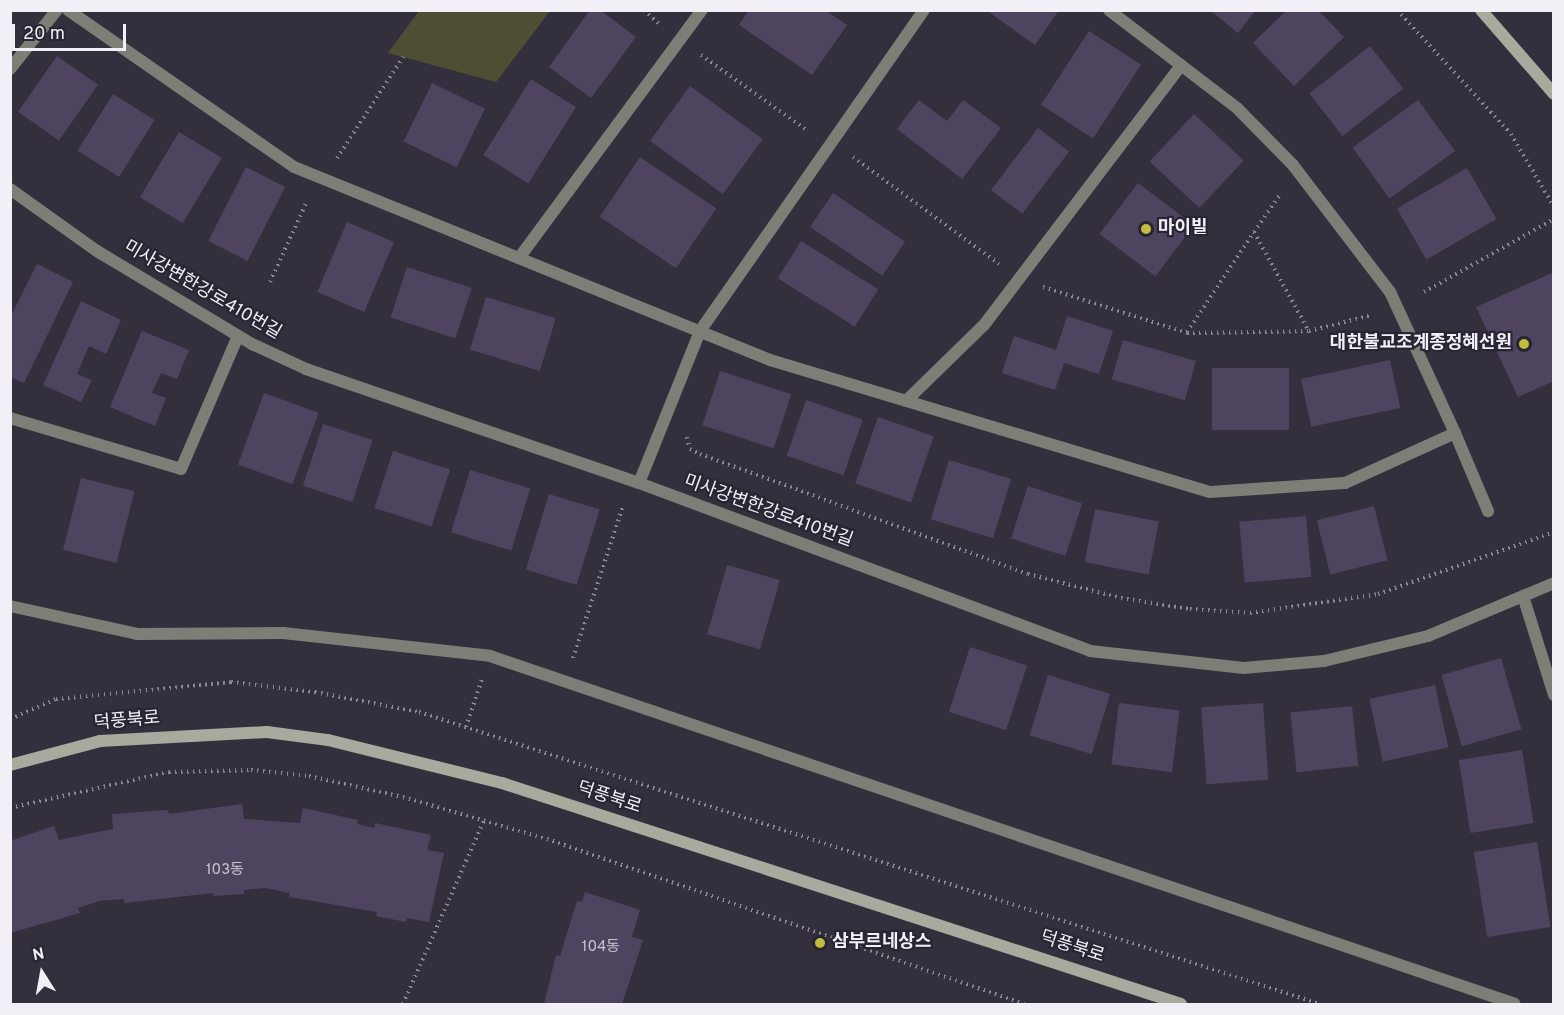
<!DOCTYPE html>
<html>
<head>
<meta charset="utf-8">
<style>
  body { margin:0 }
  #map { position:relative; width:1564px; height:1015px; overflow:hidden; background:#342f3c; font-family:Overpass,"Noto Sans KR",sans-serif }
  div>[style] { position:absolute }
  [style*='--x'] { left:calc(var(--x)*1px); top:calc(var(--y)*1px); width:calc(var(--w)*1px); rotate:calc(var(--a)*1deg) }
  .green>* { inset:0; background:#4e4e34 }
  .building>* { inset:0; background:#4f4460; transform-origin:0 0 }
  .path>* { height:4px; margin-top:-2px; transform-origin:0; background:repeating-linear-gradient(90deg,#8e8a94 0 1.5px,transparent 0 6px) }
  .lane>* { height:12px; margin:-6px; padding:0 6px; transform-origin:6px; border-radius:6px; background:#7e7e77 }
  .street>* { height:12px; margin:-6px; padding:0 6px; transform-origin:6px; border-radius:6px; background:#7e7e77 }
  .secondary>* { height:12px; margin:-6px; padding:0 6px; transform-origin:6px; border-radius:6px; background:#a9a99e }
  .dots>* { width:16px; height:16px; translate:-50% -50%; box-sizing:border-box; border:3px solid #2a2532; border-radius:50% }
  span { translate:-50% -50%; white-space:nowrap; text-align:center; line-height:1.15; -webkit-text-stroke:4.5px #2a2532; paint-order:stroke }
  .number-label { font-size:15px; color:#c9c4d1 }
  .number-label span { -webkit-text-stroke-width:0 }
  .poi-label { font-size:18px; color:#f2eff7; font-weight:700 }
  .left { translate:0 -50%; text-align:left }
  .right { translate:-100% -50%; text-align:right }
  .street-label { font-size:18px; color:#f2eff7 }
  .frame { position:absolute; inset:0; border:12px solid #f2eff7; pointer-events:none }
  .north { position:absolute; left:12px; top:943px; width:60px; height:60px; -webkit-text-stroke:4px #2a2532; paint-order:stroke; rotate:349deg; font-size:16px; font-weight:700; line-height:24px; text-align:center; color:#f2eff7 }
  .north::after { content:''; display:block; margin:auto; width:21px; height:27px; background:#f2eff7; clip-path:polygon(50% 0,100% 100%,50% 72%,0 100%) }
  .scale { position:absolute; left:12px; top:24px; width:114px; height:27px; box-sizing:border-box; border:3px solid #f2eff7; border-top:0; padding-left:8px; font-size:18px; line-height:21px; white-space:nowrap; color:#f2eff7; -webkit-text-stroke:4px #2a2532; paint-order:stroke }
</style>
</head>
<body>
<div id="map">
  <div class="green">
    <div style="clip-path:polygon(419px 11px,419px 10px,550px 11px,496px 82px,388px 53px)"></div>
  </div>
  <div class="building">
    <div style="clip-path:polygon(590px 10px,600px 10px,636px 37px,591px 98px,549px 67px)"></div>
    <div style="clip-path:polygon(749px 10px,825px 10px,847px 25px,812px 75px,739px 25px)"></div>
    <div style="clip-path:polygon(986px 10px,1059px 10px,1035px 45px)"></div>
    <div style="clip-path:polygon(1210px 10px,1256px 10px,1238px 33px)"></div>
    <div style="clip-path:polygon(1287px 10px,1318px 10px,1344px 37px,1294px 86px,1253px 43px)"></div>
    <div style="left:1089px;top:31px;width:62px;height:88px;rotate:33deg"></div>
    <div style="left:1370px;top:46px;width:54px;height:77px;rotate:52deg"></div>
    <div style="left:57px;top:56px;width:50px;height:68px;rotate:35deg"></div>
    <div style="left:531px;top:79px;width:53px;height:90px;rotate:32deg"></div>
    <div style="left:432px;top:83px;width:59px;height:65px;rotate:26deg"></div>
    <div style="left:690px;top:86px;width:90px;height:68px;rotate:36deg"></div>
    <div style="left:113px;top:94px;width:49px;height:67px;rotate:32deg"></div>
    <div style="clip-path:polygon(919px 100px,947px 121px,963px 100px,1001px 128px,962px 179px,897px 129px)"></div>
    <div style="left:1418px;top:100px;width:63px;height:81px;rotate:54deg"></div>
    <div style="left:1194px;top:114px;width:68px;height:65px;rotate:43deg"></div>
    <div style="left:1038px;top:128px;width:39px;height:78px;rotate:37deg"></div>
    <div style="left:179px;top:132px;width:50px;height:76px;rotate:31deg"></div>
    <div style="left:640px;top:157px;width:92px;height:72px;rotate:34deg"></div>
    <div style="left:246px;top:167px;width:44px;height:83px;rotate:27deg"></div>
    <div style="left:1467px;top:168px;width:59px;height:81px;rotate:60deg"></div>
    <div style="left:1138px;top:183px;width:70px;height:64px;rotate:37deg"></div>
    <div style="left:833px;top:193px;width:87px;height:41px;rotate:34deg"></div>
    <div style="left:347px;top:222px;width:51px;height:76px;rotate:23deg"></div>
    <div style="left:801px;top:241px;width:91px;height:44px;rotate:32deg"></div>
    <div style="clip-path:polygon(37px 264px,73px 282px,24px 383px,10px 377px,10px 318px)"></div>
    <div style="left:407px;top:267px;width:68px;height:53px;rotate:18deg"></div>
    <div style="clip-path:polygon(1554px 272px,1554px 381px,1518px 397px,1476px 307px)"></div>
    <div style="left:486px;top:297px;width:73px;height:55px;rotate:17deg"></div>
    <div style="clip-path:polygon(81px 301px,121px 320px,106px 354px,89px 346px,77px 374px,92px 380px,81px 402px,43px 385px)"></div>
    <div style="clip-path:polygon(1067px 316px,1113px 331px,1099px 374px,1064px 363px,1055px 390px,1002px 373px,1014px 336px,1056px 350px)"></div>
    <div style="clip-path:polygon(142px 331px,189px 350px,177px 379px,161px 373px,152px 393px,166px 398px,155px 426px,110px 407px)"></div>
    <div style="left:1123px;top:340px;width:76px;height:41px;rotate:16deg"></div>
    <div style="left:1390px;top:360px;width:49px;height:91px;rotate:78deg"></div>
    <div style="left:1212px;top:368px;width:77px;height:62px"></div>
    <div style="left:720px;top:371px;width:75px;height:57px;rotate:18deg"></div>
    <div style="left:264px;top:393px;width:58px;height:76px;rotate:20deg"></div>
    <div style="left:806px;top:400px;width:60px;height:59px;rotate:19deg"></div>
    <div style="left:878px;top:417px;width:59px;height:70px;rotate:19deg"></div>
    <div style="left:323px;top:424px;width:52px;height:65px;rotate:18deg"></div>
    <div style="left:393px;top:451px;width:60px;height:60px;rotate:18deg"></div>
    <div style="left:949px;top:460px;width:65px;height:62px;rotate:17deg"></div>
    <div style="left:470px;top:470px;width:63px;height:65px;rotate:17deg"></div>
    <div style="left:81px;top:478px;width:55px;height:74px;rotate:14deg"></div>
    <div style="left:1028px;top:486px;width:57px;height:55px;rotate:18deg"></div>
    <div style="left:549px;top:494px;width:53px;height:79px;rotate:17deg"></div>
    <div style="left:1374px;top:506px;width:56px;height:59px;rotate:76deg"></div>
    <div style="left:1095px;top:509px;width:65px;height:54px;rotate:11deg"></div>
    <div style="left:1306px;top:516px;width:61px;height:67px;rotate:85deg"></div>
    <div style="left:727px;top:565px;width:55px;height:72px;rotate:16deg"></div>
    <div style="left:970px;top:647px;width:60px;height:68px;rotate:18deg"></div>
    <div style="left:1501px;top:658px;width:74px;height:62px;rotate:74deg"></div>
    <div style="left:1048px;top:675px;width:65px;height:63px;rotate:17deg"></div>
    <div style="left:1435px;top:685px;width:64px;height:67px;rotate:78deg"></div>
    <div style="left:1119px;top:703px;width:61px;height:62px;rotate:7deg"></div>
    <div style="left:1263px;top:703px;width:77px;height:62px;rotate:86deg"></div>
    <div style="left:1352px;top:706px;width:60px;height:62px;rotate:84deg"></div>
    <div style="left:1522px;top:750px;width:74px;height:64px;rotate:81deg"></div>
    <div style="clip-path:polygon(242px 804px,244px 819px,300px 823px,303px 808px,358px 820px,357px 824px,374px 828px,375px 823px,431px 835px,427px 850px,444px 853px,429px 922px,407px 918px,406px 922px,376px 916px,377px 912px,289px 897px,290px 893px,265px 888px,244px 890px,244px 894px,213px 896px,213px 893px,124px 903px,124px 899px,99px 901px,78px 908px,80px 913px,10px 933px,10px 841px,54px 826px,59px 840px,113px 829px,112px 814px,168px 810px,169px 814px)"></div>
    <div style="left:1537px;top:842px;width:86px;height:64px;rotate:81deg"></div>
    <div style="clip-path:polygon(585px 892px,640px 910px,632px 937px,643px 940px,622px 1004px,544px 1004px,556px 955px,560px 956px,577px 901px,582px 902px)"></div>
  </div>
  <div class="path">
    <div style="--x:644;--y:10;--w:21;--a:43"></div>
    <div style="--x:1397;--y:10;--w:168;--a:47.4"></div>
    <div style="--x:1511;--y:134;--w:85;--a:59.5"></div>
    <div style="--x:701;--y:55;--w:131;--a:35.4"></div>
    <div style="--x:853;--y:157;--w:181;--a:36.2"></div>
    <div style="--x:337;--y:158;--w:121;--a:-56.8"></div>
    <div style="--x:1254;--y:232;--w:47;--a:-55.3"></div>
    <div style="--x:270;--y:282;--w:89;--a:-65.4"></div>
    <div style="--x:1043;--y:287;--w:151;--a:17.7"></div>
    <div style="--x:1187;--y:333;--w:122;--a:-0.9"></div>
    <div style="--x:1309;--y:331;--w:65;--a:-14.3"></div>
    <div style="--x:1424;--y:292;--w:149;--a:-29.3"></div>
    <div style="--x:1187;--y:332;--w:120;--a:-56.2"></div>
    <div style="--x:1254;--y:232;--w:112;--a:61.1"></div>
    <div style="--x:687;--y:437;--w:12;--a:76"></div>
    <div style="--x:690;--y:449;--w:11;--a:27"></div>
    <div style="--x:700;--y:454;--w:349;--a:20.1"></div>
    <div style="--x:1028;--y:574;--w:96;--a:14.5"></div>
    <div style="--x:1121;--y:598;--w:70;--a:9.1"></div>
    <div style="--x:1190;--y:609;--w:60;--a:3.8"></div>
    <div style="--x:1250;--y:613;--w:129;--a:-8.4"></div>
    <div style="--x:1378;--y:594;--w:187;--a:-19.4"></div>
    <div style="--x:573;--y:658;--w:160;--a:-71.8"></div>
    <div style="--x:10;--y:719;--w:50;--a:-23.5"></div>
    <div style="--x:56;--y:699;--w:176;--a:-5.5"></div>
    <div style="--x:231;--y:682;--w:85;--a:6.8"></div>
    <div style="--x:315;--y:692;--w:106;--a:10.9"></div>
    <div style="--x:419;--y:712;--w:947;--a:17.96"></div>
    <div style="--x:466;--y:727;--w:51;--a:-71.6"></div>
    <div style="--x:10;--y:808;--w:163;--a:-12.8"></div>
    <div style="--x:169;--y:772;--w:82;--a:-1.4"></div>
    <div style="--x:251;--y:770;--w:58;--a:5.9"></div>
    <div style="--x:309;--y:776;--w:96;--a:12.6"></div>
    <div style="--x:403;--y:797;--w:150;--a:16.3"></div>
    <div style="--x:547;--y:839;--w:505;--a:19.08"></div>
    <div style="--x:403;--y:1004;--w:201;--a:-66.2"></div>
  </div>
  <div class="lane">
    <div style="--x:10;--y:606;--w:130;--a:12.4"></div>
    <div style="--x:137;--y:634;--w:146;--a:-0.4"></div>
    <div style="--x:283;--y:633;--w:208;--a:6.3"></div>
    <div style="--x:490;--y:656;--w:1082;--a:18.75"></div>
  </div>
  <div class="street">
    <div style="--x:68;--y:10;--w:275;--a:34.8"></div>
    <div style="--x:294;--y:167;--w:514;--a:22.07"></div>
    <div style="--x:770;--y:360;--w:459;--a:16.7"></div>
    <div style="--x:1210;--y:492;--w:135;--a:-3.8"></div>
    <div style="--x:1345;--y:483;--w:121;--a:-24.4"></div>
    <div style="--x:1455;--y:433;--w:155;--a:-114.7"></div>
    <div style="--x:1390;--y:292;--w:160;--a:-127.4"></div>
    <div style="--x:1293;--y:165;--w:80;--a:-134.5"></div>
    <div style="--x:1237;--y:108;--w:161;--a:-142.6"></div>
    <div style="--x:10;--y:69;--w:75;--a:-51.5"></div>
    <div style="--x:10;--y:189;--w:107;--a:35.5"></div>
    <div style="--x:97;--y:251;--w:181;--a:31"></div>
    <div style="--x:252;--y:344;--w:60;--a:24.8"></div>
    <div style="--x:306;--y:369;--w:352;--a:18.9"></div>
    <div style="--x:639;--y:483;--w:481;--a:20.4"></div>
    <div style="--x:1090;--y:651;--w:155;--a:6.3"></div>
    <div style="--x:1244;--y:668;--w:80;--a:-5"></div>
    <div style="--x:1324;--y:661;--w:107;--a:-13.5"></div>
    <div style="--x:1428;--y:636;--w:137;--a:-22.8"></div>
    <div style="--x:519;--y:258;--w:308;--a:-53.6"></div>
    <div style="--x:906;--y:401;--w:109;--a:-44.3"></div>
    <div style="--x:984;--y:325;--w:326;--a:-52.8"></div>
    <div style="--x:10;--y:418;--w:178;--a:16.6"></div>
    <div style="--x:181;--y:469;--w:145;--a:-66.8"></div>
    <div style="--x:1455;--y:433;--w:85;--a:67.1"></div>
    <div style="--x:639;--y:483;--w:164;--a:-68.1"></div>
    <div style="--x:700;--y:331;--w:391;--a:-55.1"></div>
    <div style="--x:1523;--y:596;--w:104;--a:72.6"></div>
  </div>
  <div class="secondary">
    <div style="--x:1481;--y:10;--w:111;--a:49"></div>
    <div style="--x:10;--y:765;--w:93;--a:-14.9"></div>
    <div style="--x:100;--y:741;--w:167;--a:-3.1"></div>
    <div style="--x:267;--y:732;--w:62;--a:7.5"></div>
    <div style="--x:328;--y:740;--w:179;--a:13.9"></div>
    <div style="--x:502;--y:783;--w:714;--a:18.03"></div>
  </div>
  <div class="dots">
    <div style="left:1146px;top:229px;background:#c2bd3f"></div>
    <div style="left:1524px;top:344px;background:#c2bd3f"></div>
    <div style="left:820px;top:943px;background:#c2bd3f"></div>
  </div>
  <div class="number-label">
    <span style="left:225px;top:871px">103동</span>
    <span style="left:601px;top:948px">104동</span>
  </div>
  <div class="poi-label">
    <span class="left" style="left:1158px;top:229px">마이빌</span>
    <span class="right" style="left:1512px;top:344px">대한불교조계종정혜선원</span>
    <span class="left" style="left:832px;top:943px">삼부르네상스</span>
  </div>
  <div class="street-label">
    <span style="left:202px;top:291px;rotate:30deg">미사강변한강로410번길</span>
    <span style="left:768px;top:512px;rotate:20deg">미사강변한강로410번길</span>
    <span style="left:127px;top:722px;rotate:-5deg">덕풍북로</span>
    <span style="left:609px;top:799px;rotate:18deg">덕풍북로</span>
    <span style="left:1072px;top:948px;rotate:18deg">덕풍북로</span>
  </div>
  <div class="frame"></div>
  <div class="north">N</div>
  <div class="scale">20 m</div>
</div>
</body>
</html>
